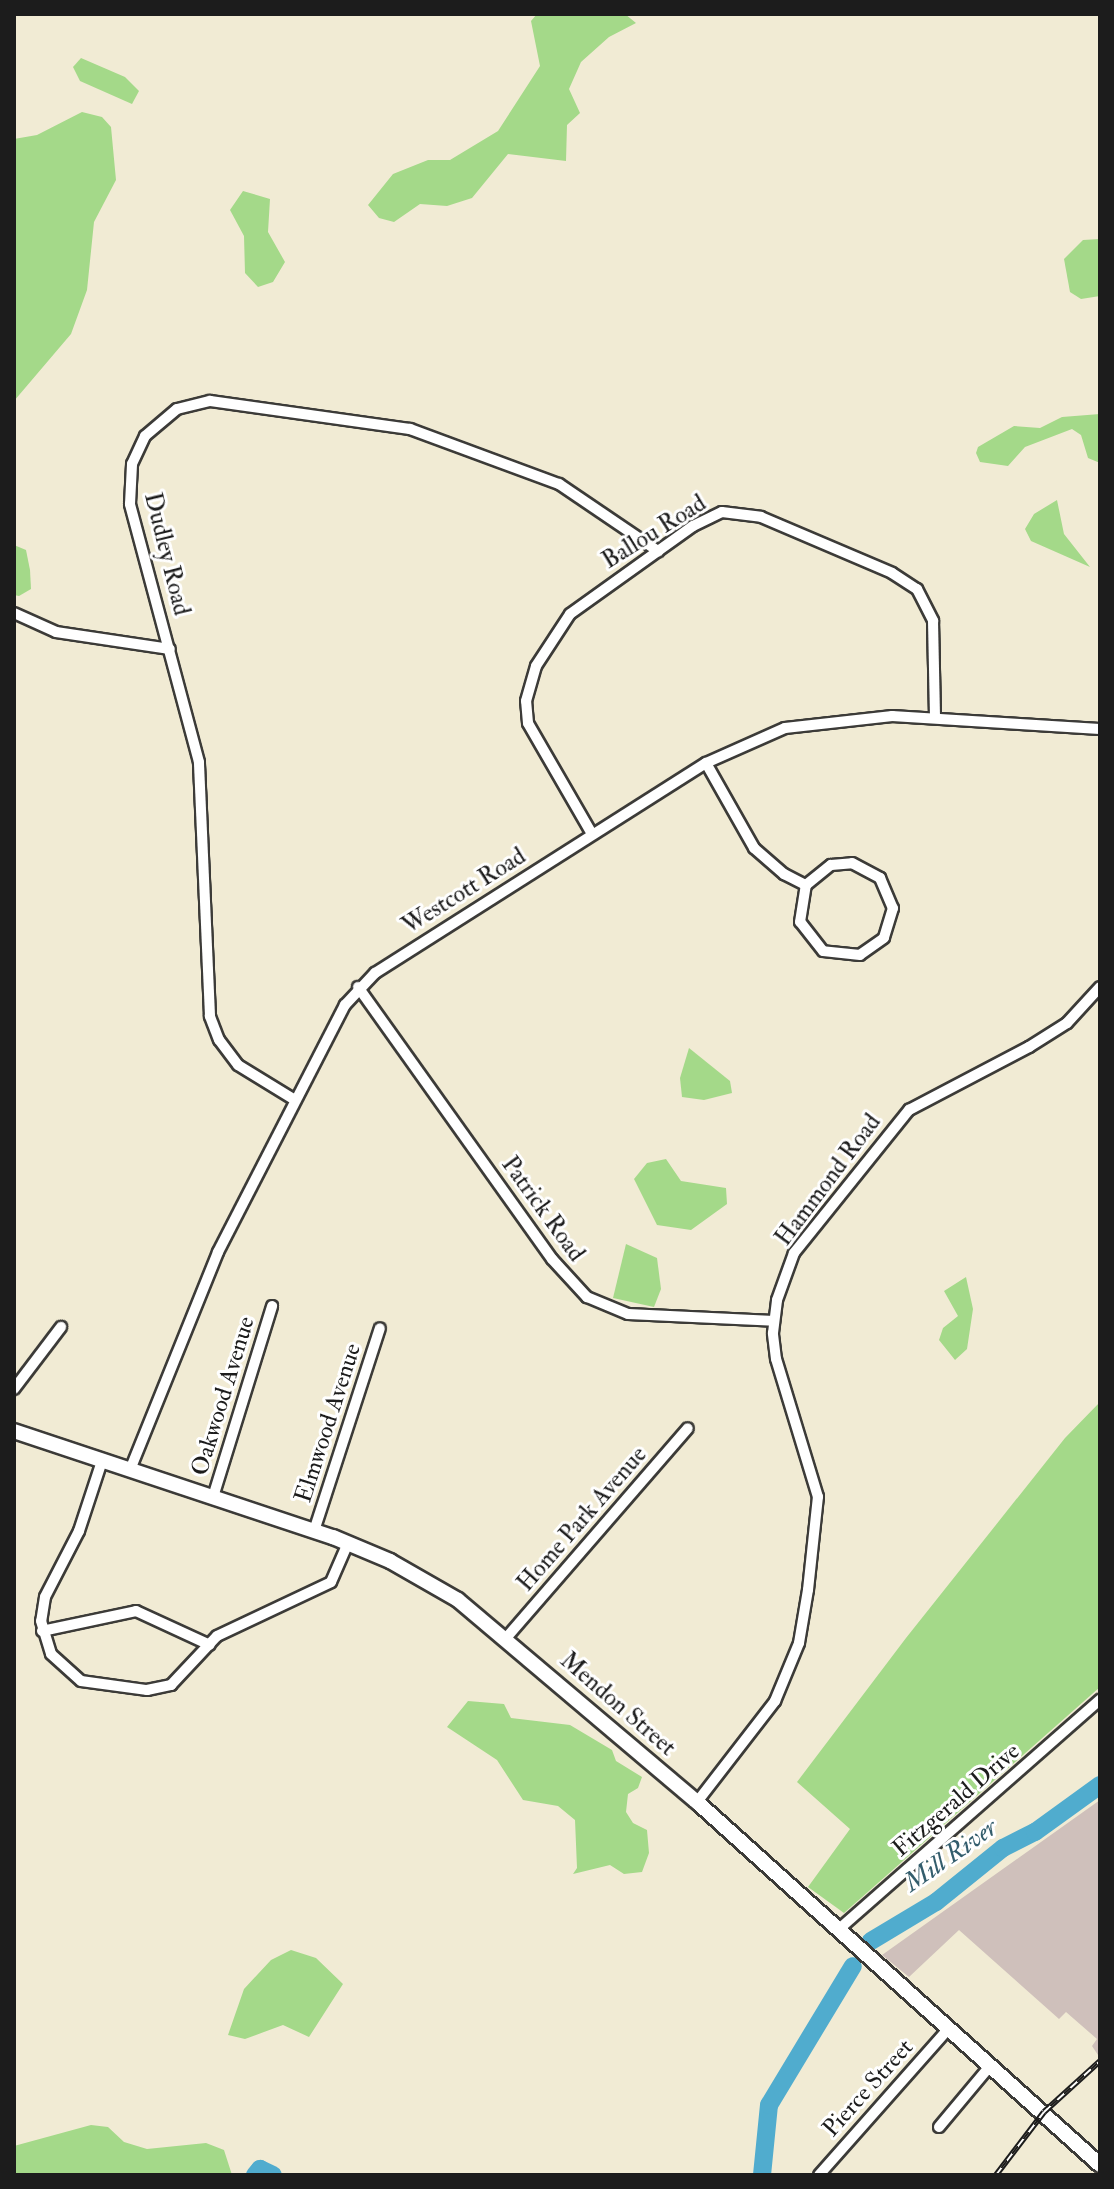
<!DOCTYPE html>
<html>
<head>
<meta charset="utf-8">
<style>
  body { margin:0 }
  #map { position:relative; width:1114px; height:2189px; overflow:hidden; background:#f1ebd4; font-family:"IM FELL Double Pica",serif }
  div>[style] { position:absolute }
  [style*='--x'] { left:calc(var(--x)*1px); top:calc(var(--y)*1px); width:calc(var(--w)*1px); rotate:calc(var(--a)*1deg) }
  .industrial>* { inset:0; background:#cfc0bb }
  .green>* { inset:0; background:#a4d989 }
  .river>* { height:18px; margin:-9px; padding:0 9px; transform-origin:9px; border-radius:9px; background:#50acce }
  .roads { filter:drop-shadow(2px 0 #3c3b38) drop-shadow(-2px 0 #3c3b38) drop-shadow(0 2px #3c3b38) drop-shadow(0 -2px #3c3b38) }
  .minor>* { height:10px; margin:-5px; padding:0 5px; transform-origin:5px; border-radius:5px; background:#fff }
  .major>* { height:14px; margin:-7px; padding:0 7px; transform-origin:7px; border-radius:7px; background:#fff }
  .rail>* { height:6px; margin-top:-3px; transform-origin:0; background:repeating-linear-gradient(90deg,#fff 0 9px,#1c1c1c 0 18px); box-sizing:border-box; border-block:2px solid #1c1c1c }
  span { translate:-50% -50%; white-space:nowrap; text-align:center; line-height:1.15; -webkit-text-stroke:6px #fff; paint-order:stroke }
  .street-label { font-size:24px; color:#1c1c1c }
  .water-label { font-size:26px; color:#335d6c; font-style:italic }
  .frame { position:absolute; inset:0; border:16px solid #1c1c1c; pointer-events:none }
</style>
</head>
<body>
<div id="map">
  <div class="industrial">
    <div style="clip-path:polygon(1100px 1800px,1100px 2058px,1092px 2046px,1097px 2039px,1066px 2012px,1059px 2019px,959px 1930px,909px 1977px,882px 1955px)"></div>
  </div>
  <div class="green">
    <div style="clip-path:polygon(537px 14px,625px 14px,636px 23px,609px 37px,581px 62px,569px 89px,580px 113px,567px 125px,566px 161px,508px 154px,472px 198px,447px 206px,420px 204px,394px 222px,379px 218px,368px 205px,393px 174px,428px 160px,450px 160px,498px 131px,540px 66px,531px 21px)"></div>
    <div style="clip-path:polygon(81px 58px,125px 77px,139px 91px,132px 104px,80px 81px,73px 67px)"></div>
    <div style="clip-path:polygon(82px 112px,102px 117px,111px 127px,116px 180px,94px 222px,87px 290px,71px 334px,14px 401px,14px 139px,37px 135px)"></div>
    <div style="clip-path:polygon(243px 191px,270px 199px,268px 232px,285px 262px,273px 282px,258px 287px,245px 273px,244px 236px,230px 210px)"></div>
    <div style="clip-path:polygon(1100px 239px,1100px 296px,1081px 299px,1070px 292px,1064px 259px,1083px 240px)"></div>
    <div style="clip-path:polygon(1100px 414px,1100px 463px,1088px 458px,1081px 435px,1072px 429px,1025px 447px,1008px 466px,980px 462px,976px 453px,978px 447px,1014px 426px,1040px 428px,1062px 417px)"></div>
    <div style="clip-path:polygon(1057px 500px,1064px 534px,1090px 567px,1031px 541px,1025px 529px,1034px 514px)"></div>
    <div style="clip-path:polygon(14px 545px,26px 550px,30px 570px,31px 589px,19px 596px,14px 595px)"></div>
    <div style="clip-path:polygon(689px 1048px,730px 1081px,732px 1093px,704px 1100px,682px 1097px,680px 1078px)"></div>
    <div style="clip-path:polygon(666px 1159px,681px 1181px,726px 1188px,727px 1204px,691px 1230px,657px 1225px,634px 1179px,647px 1163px)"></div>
    <div style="clip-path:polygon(626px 1244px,657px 1258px,661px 1289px,654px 1307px,613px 1298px)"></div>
    <div style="clip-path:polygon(966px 1277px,973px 1309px,967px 1349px,955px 1360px,939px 1340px,943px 1328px,958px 1316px,944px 1291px)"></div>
    <div style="clip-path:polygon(1100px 1402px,1100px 1687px,844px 1913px,808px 1887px,850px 1829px,797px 1782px,906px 1638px,1065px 1438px)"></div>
    <div style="clip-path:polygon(468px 1701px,504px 1704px,511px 1718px,570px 1725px,612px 1750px,616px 1761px,642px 1777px,638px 1788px,628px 1794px,626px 1812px,633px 1823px,647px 1830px,649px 1853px,642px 1872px,624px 1874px,610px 1865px,573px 1874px,577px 1868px,575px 1820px,558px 1806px,523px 1800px,497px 1760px,447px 1727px)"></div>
    <div style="clip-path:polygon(291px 1950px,316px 1958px,343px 1984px,309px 2037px,283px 2025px,245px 2039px,228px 2035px,244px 1989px,271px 1960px)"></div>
    <div style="clip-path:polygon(91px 2125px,108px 2127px,124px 2142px,147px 2149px,206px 2143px,224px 2150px,232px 2175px,14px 2175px,14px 2146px)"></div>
  </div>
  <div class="river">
    <div style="--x:871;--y:1941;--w:76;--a:-31"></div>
    <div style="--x:936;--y:1902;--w:86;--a:-38.9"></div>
    <div style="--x:1003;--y:1848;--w:36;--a:-27"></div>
    <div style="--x:1035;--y:1832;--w:80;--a:-35.9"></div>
    <div style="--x:255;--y:2175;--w:8;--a:-50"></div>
    <div style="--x:260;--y:2169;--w:14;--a:25"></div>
    <div style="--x:762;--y:2175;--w:70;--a:-84.3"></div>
    <div style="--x:769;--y:2105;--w:162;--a:-58.9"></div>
  </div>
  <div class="roads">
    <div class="minor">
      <div style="--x:14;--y:613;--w:46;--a:24.3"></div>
      <div style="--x:56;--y:632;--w:115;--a:8.5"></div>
      <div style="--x:706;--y:763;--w:98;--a:60.5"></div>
      <div style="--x:754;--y:848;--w:40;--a:41"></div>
      <div style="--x:784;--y:874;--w:25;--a:27"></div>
      <div style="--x:806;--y:885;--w:32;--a:-39"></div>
      <div style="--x:831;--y:865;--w:21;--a:-5"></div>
      <div style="--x:852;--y:863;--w:32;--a:28"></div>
      <div style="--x:880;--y:878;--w:33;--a:67"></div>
      <div style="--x:893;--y:908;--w:31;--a:107"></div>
      <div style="--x:884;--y:938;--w:29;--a:145"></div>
      <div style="--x:860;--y:955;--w:37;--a:-174"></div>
      <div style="--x:823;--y:951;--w:37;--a:-128"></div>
      <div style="--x:800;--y:922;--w:37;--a:-81"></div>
      <div style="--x:592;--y:834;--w:128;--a:-120"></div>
      <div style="--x:528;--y:723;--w:22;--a:-95"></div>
      <div style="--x:526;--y:701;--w:36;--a:-74"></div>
      <div style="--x:536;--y:666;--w:62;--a:-56.8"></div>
      <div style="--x:570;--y:614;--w:151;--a:-35.6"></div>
      <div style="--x:693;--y:526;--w:32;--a:-26"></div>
      <div style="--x:722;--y:512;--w:39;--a:7"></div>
      <div style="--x:761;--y:517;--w:142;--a:23.1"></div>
      <div style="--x:892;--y:573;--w:30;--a:33"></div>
      <div style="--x:917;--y:589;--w:36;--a:63"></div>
      <div style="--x:933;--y:621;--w:97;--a:88.8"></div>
      <div style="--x:358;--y:987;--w:334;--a:54.5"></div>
      <div style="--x:552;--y:1259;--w:52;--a:47.4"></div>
      <div style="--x:587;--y:1297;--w:44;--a:22.5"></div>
      <div style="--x:628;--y:1314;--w:146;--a:2.7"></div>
      <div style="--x:295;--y:1100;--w:67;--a:-148.4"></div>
      <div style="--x:238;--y:1065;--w:31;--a:-127"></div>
      <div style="--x:219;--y:1040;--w:26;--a:-111"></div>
      <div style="--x:210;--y:1016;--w:254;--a:-92.5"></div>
      <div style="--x:199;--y:762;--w:267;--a:-105"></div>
      <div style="--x:130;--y:504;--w:40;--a:-87.1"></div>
      <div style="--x:132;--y:464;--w:31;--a:-65"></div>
      <div style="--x:145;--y:436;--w:42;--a:-40.2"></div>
      <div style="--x:177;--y:409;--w:34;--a:-14"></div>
      <div style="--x:210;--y:401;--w:202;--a:8"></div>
      <div style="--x:410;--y:429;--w:159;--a:20.3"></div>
      <div style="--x:559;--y:484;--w:120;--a:34.1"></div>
      <div style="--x:14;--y:1389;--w:78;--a:-52.8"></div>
      <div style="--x:102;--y:1461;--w:74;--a:108.2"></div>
      <div style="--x:79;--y:1531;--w:74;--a:117.3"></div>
      <div style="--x:45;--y:1597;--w:24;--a:99"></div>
      <div style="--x:41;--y:1621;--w:34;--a:73"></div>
      <div style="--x:51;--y:1654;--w:40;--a:42"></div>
      <div style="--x:81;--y:1681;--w:67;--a:7.8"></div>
      <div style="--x:147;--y:1690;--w:25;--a:-12"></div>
      <div style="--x:171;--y:1685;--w:67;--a:-46.8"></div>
      <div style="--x:217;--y:1636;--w:126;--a:-25.3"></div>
      <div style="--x:331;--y:1582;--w:43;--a:-66.4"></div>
      <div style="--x:130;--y:1470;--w:235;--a:-68"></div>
      <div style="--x:218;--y:1252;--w:278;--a:-62.8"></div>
      <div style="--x:345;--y:1005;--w:44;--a:-46.8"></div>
      <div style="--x:375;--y:973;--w:392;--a:-32.4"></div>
      <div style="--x:706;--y:763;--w:86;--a:-23.9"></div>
      <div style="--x:785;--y:728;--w:108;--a:-6.4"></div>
      <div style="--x:892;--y:716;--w:208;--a:3.6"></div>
      <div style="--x:213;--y:1497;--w:200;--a:-72.8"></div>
      <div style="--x:314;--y:1531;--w:213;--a:-72"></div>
      <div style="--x:42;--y:1631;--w:96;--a:-12"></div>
      <div style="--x:136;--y:1611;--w:81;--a:24.7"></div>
      <div style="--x:507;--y:1637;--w:276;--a:-49.1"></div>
      <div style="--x:697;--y:1802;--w:128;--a:-52.3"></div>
      <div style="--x:775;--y:1701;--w:63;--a:-67.5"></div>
      <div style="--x:799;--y:1643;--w:54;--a:-80.4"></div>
      <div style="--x:808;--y:1590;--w:94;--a:-83.9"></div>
      <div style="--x:818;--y:1497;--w:144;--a:-106.9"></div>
      <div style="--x:776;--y:1359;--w:26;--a:-97"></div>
      <div style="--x:773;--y:1333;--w:33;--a:-83"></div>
      <div style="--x:777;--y:1300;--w:50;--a:-70.1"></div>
      <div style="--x:794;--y:1253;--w:184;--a:-51.2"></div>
      <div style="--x:909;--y:1110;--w:136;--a:-27.7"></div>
      <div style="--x:1029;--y:1047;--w:45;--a:-32.3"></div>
      <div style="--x:1067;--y:1023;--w:49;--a:-47.5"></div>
      <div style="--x:838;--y:1930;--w:349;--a:-41.3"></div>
      <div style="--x:939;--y:2127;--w:80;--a:-50.1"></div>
      <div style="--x:819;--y:2175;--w:195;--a:-48.5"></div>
    </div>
    <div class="major">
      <div style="--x:14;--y:1431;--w:336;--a:18.4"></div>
      <div style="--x:333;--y:1537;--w:62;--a:22.8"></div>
      <div style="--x:390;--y:1561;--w:78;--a:29.8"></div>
      <div style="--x:458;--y:1600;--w:313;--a:40.2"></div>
      <div style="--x:697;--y:1802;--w:542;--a:42.01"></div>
    </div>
  </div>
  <div class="rail">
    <div style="--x:996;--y:2175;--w:79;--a:-52.7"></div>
    <div style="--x:1044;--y:2112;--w:76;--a:-42.3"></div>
  </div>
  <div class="street-label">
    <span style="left:654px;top:532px;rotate:-32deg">Ballou Road</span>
    <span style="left:167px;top:554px;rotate:76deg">Dudley Road</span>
    <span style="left:464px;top:891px;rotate:-32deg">Westcott Road</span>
    <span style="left:828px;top:1180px;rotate:-53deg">Hammond Road</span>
    <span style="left:543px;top:1209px;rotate:54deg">Patrick Road</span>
    <span style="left:223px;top:1396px;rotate:-73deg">Oakwood Avenue</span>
    <span style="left:328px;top:1423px;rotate:-72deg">Elmwood Avenue</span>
    <span style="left:582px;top:1519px;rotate:-49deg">Home Park Avenue</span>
    <span style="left:618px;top:1704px;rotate:41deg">Mendon Street</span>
    <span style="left:956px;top:1800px;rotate:-41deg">Fitzgerald Drive</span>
    <span style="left:868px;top:2088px;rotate:-48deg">Pierce Street</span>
  </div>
  <div class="water-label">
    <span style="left:951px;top:1856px;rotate:-35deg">Mill River</span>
  </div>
  <div class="frame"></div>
</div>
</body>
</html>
